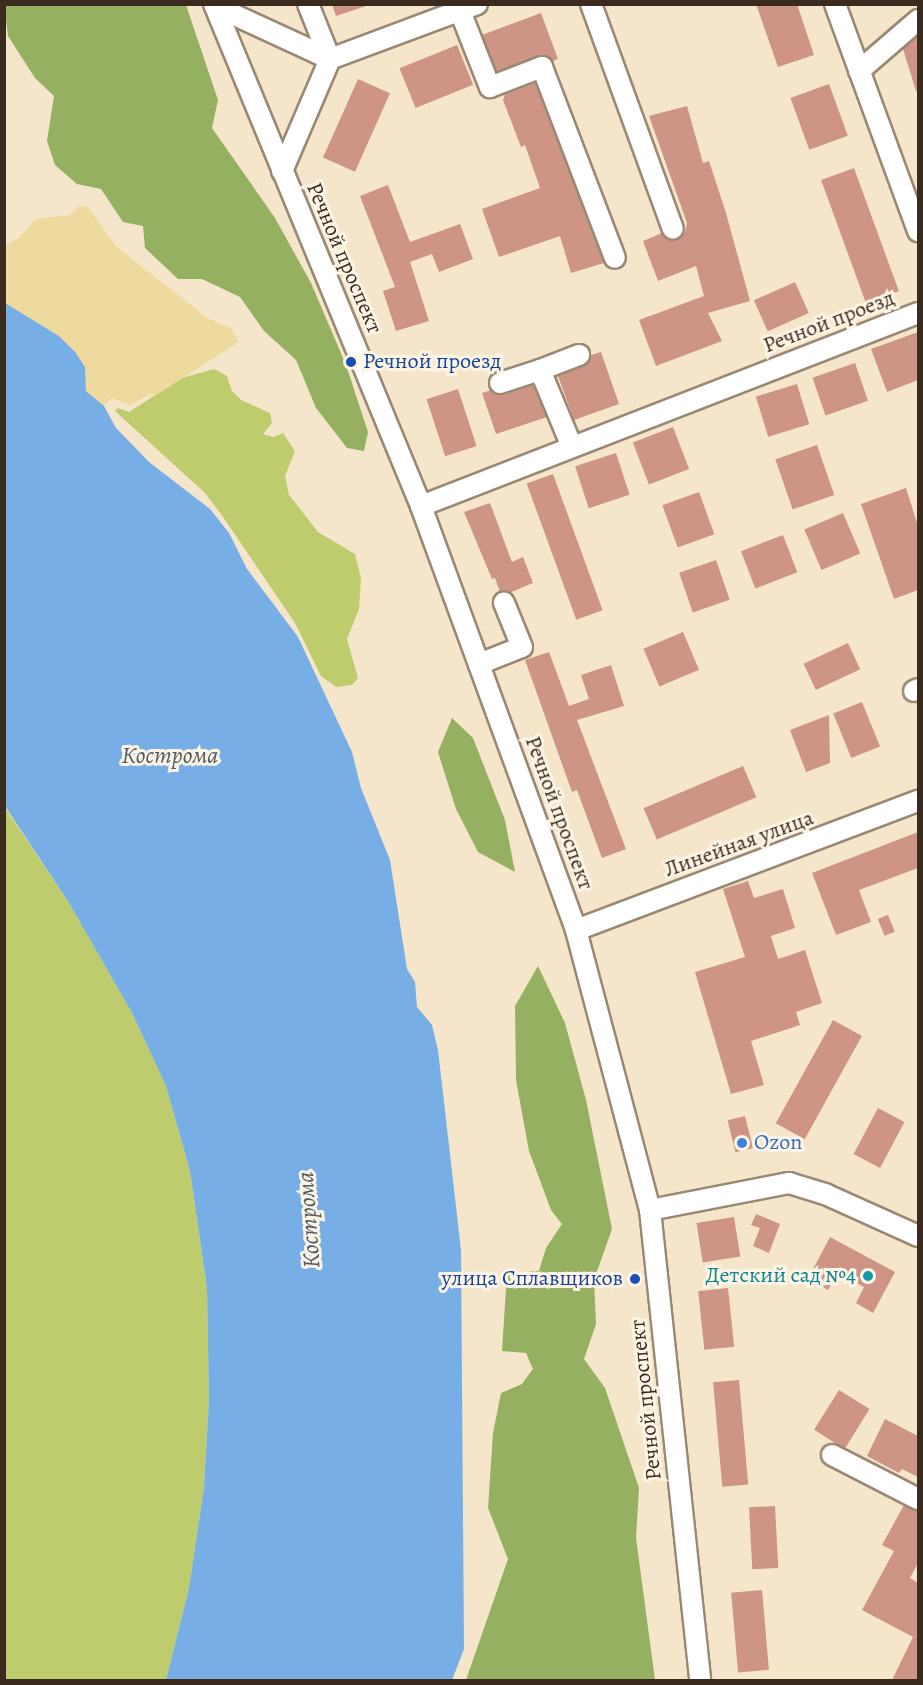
<!DOCTYPE html>
<html>
<head>
<meta charset="utf-8">
<style>
  body { margin:0 }
  #map { position:relative; width:923px; height:1685px; overflow:hidden; background:#f5e5ca; font-family:Alegreya,serif }
  div>[style] { position:absolute }
  [style*='--x'] { left:calc(var(--x)*1px); top:calc(var(--y)*1px); width:calc(var(--w)*1px); rotate:calc(var(--a)*1deg) }
  .green>* { inset:0; background:#becc6e }
  .forest>* { inset:0; background:#96b061 }
  .sand>* { inset:0; background:#eeda9e }
  .water>* { inset:0; background:#76aee5 }
  .building>* { inset:0; background:#ce9587; transform-origin:0 0 }
  .roads { filter:drop-shadow(2px 0 #988874) drop-shadow(-2px 0 #988874) drop-shadow(0 2px #988874) drop-shadow(0 -2px #988874) }
  .minor>* { height:20px; margin:-10px; padding:0 10px; transform-origin:10px; border-radius:10px; background:#fff }
  .dots>* { width:16px; height:16px; translate:-50% -50%; box-sizing:border-box; border:3px solid #fcf5e5; border-radius:50% }
  span { translate:-50% -50%; white-space:nowrap; text-align:center; line-height:1.15; -webkit-text-stroke:6px #fcf5e5; paint-order:stroke }
  .street-label { font-size:22px; color:#3b2a1e }
  .transit-label { font-size:22px; color:#164399 }
  .left { translate:0 -50%; text-align:left }
  .right { translate:-100% -50%; text-align:right }
  .shop-label { font-size:22px; color:#366cbe }
  .culture-label { font-size:22px; color:#0d838f }
  .water-label { font-size:24px; color:#505864; font-style:italic }
  .frame { position:absolute; inset:0; border:6px solid #3b2a1e; pointer-events:none }
</style>
</head>
<body>
<div id="map">
  <div class="green">
    <div style="clip-path:polygon(214px 369px,227px 376px,232px 391px,241px 400px,270px 413px,272px 423px,263px 434px,273px 437px,283px 433px,295px 451px,285px 476px,289px 495px,318px 532px,355px 554px,361px 578px,359px 609px,347px 639px,358px 678px,352px 685px,336px 687px,321px 676px,295px 623px,221px 514px,205px 493px,115px 411px,118px 408px,129px 412px,182px 378px)"></div>
    <div style="clip-path:polygon(4px 806px,69px 903px,132px 1013px,166px 1086px,190px 1171px,207px 1288px,209px 1399px,204px 1487px,189px 1588px,166px 1680px,5px 1680px)"></div>
  </div>
  <div class="forest">
    <div style="clip-path:polygon(4px 5px,186px 5px,218px 100px,212px 128px,275px 218px,311px 283px,346px 365px,368px 432px,364px 451px,347px 448px,316px 408px,296px 360px,264px 331px,240px 297px,202px 279px,178px 279px,145px 248px,143px 226px,123px 222px,101px 189px,77px 184px,55px 165px,47px 141px,54px 96px,35px 78px,8px 36px)"></div>
    <div style="clip-path:polygon(452px 718px,473px 738px,505px 820px,515px 872px,478px 852px,456px 809px,438px 752px)"></div>
    <div style="clip-path:polygon(538px 966px,565px 1023px,586px 1100px,612px 1229px,594px 1280px,596px 1324px,584px 1359px,605px 1388px,639px 1488px,636px 1538px,655px 1680px,466px 1680px,508px 1559px,488px 1508px,493px 1433px,501px 1393px,522px 1384px,533px 1369px,526px 1353px,502px 1351px,507px 1273px,539px 1271px,546px 1248px,562px 1224px,551px 1210px,529px 1151px,516px 1080px,515px 1006px)"></div>
  </div>
  <div class="sand">
    <div style="clip-path:polygon(79px 206px,88px 207px,116px 246px,207px 318px,231px 328px,239px 342px,156px 395px,150px 394px,130px 405px,112px 398px,104px 406px,94px 399px,86px 391px,85px 367px,59px 336px,5px 303px,5px 246px,20px 237px,35px 219px,70px 215px)"></div>
  </div>
  <div class="water">
    <div style="clip-path:polygon(5px 303px,59px 336px,75px 352px,85px 367px,86px 391px,104px 406px,116px 428px,149px 462px,210px 509px,229px 533px,247px 569px,298px 637px,352px 752px,361px 788px,390px 860px,407px 969px,415px 982px,417px 1007px,432px 1025px,438px 1050px,461px 1250px,464px 1649px,452px 1680px,166px 1680px,189px 1588px,204px 1487px,209px 1399px,207px 1288px,190px 1171px,166px 1086px,132px 1013px,69px 903px,5px 806px)"></div>
  </div>
  <div class="building">
    <div style="clip-path:polygon(332px 4px,365px 4px,366px 6px,336px 16px)"></div>
    <div style="clip-path:polygon(756px 4px,797px 4px,814px 55px,778px 67px)"></div>
    <div style="clip-path:polygon(541px 13px,558px 59px,552px 61px,538px 56px,497px 72px,482px 35px)"></div>
    <div style="clip-path:polygon(918px 35px,918px 91px,916px 91px,903px 49px)"></div>
    <div style="left:457px;top:45px;width:43px;height:62px;rotate:68deg"></div>
    <div style="left:358px;top:79px;width:35px;height:86px;rotate:24deg"></div>
    <div style="clip-path:polygon(535px 83px,604px 263px,571px 273px,560px 236px,499px 257px,482px 209px,540px 188px,525px 145px,521px 147px,503px 100px,505px 94px)"></div>
    <div style="left:829px;top:84px;width:55px;height:41px;rotate:70deg"></div>
    <div style="clip-path:polygon(687px 106px,703px 163px,709px 161px,726px 213px,750px 301px,708px 313px,722px 341px,656px 366px,639px 320px,704px 296px,696px 266px,658px 281px,643px 241px,662px 233px,666px 239px,677px 240px,685px 232px,687px 223px,649px 116px)"></div>
    <div style="left:854px;top:168px;width:131px;height:35px;rotate:70deg"></div>
    <div style="clip-path:polygon(388px 185px,410px 242px,460px 224px,473px 259px,439px 272px,432px 254px,410px 262px,429px 321px,396px 331px,383px 291px,395px 287px,360px 196px)"></div>
    <div style="left:795px;top:282px;width:34px;height:45px;rotate:66deg"></div>
    <div style="clip-path:polygon(918px 332px,918px 380px,887px 392px,871px 349px)"></div>
    <div style="clip-path:polygon(601px 352px,619px 404px,574px 420px,558px 376px,584px 366px,591px 355px)"></div>
    <div style="left:855px;top:363px;width:40px;height:45px;rotate:71deg"></div>
    <div style="left:797px;top:384px;width:42px;height:43px;rotate:73deg"></div>
    <div style="clip-path:polygon(533px 385px,547px 417px,496px 434px,482px 393px,491px 390px,503px 395px)"></div>
    <div style="left:458px;top:389px;width:60px;height:33px;rotate:72deg"></div>
    <div style="left:673px;top:427px;width:45px;height:43px;rotate:69deg"></div>
    <div style="left:817px;top:445px;width:53px;height:44px;rotate:71deg"></div>
    <div style="left:616px;top:453px;width:44px;height:43px;rotate:72deg"></div>
    <div style="left:553px;top:474px;width:145px;height:28px;rotate:70deg"></div>
    <div style="clip-path:polygon(906px 488px,918px 526px,918px 590px,894px 599px,861px 504px)"></div>
    <div style="left:699px;top:492px;width:45px;height:39px;rotate:70deg"></div>
    <div style="clip-path:polygon(490px 503px,512px 562px,523px 557px,533px 583px,509px 593px,500px 592px,495px 578px,492px 579px,464px 512px)"></div>
    <div style="left:843px;top:513px;width:44px;height:42px;rotate:67deg"></div>
    <div style="left:783px;top:535px;width:40px;height:45px;rotate:69deg"></div>
    <div style="left:716px;top:560px;width:42px;height:39px;rotate:71deg"></div>
    <div style="left:683px;top:632px;width:41px;height:43px;rotate:67deg"></div>
    <div style="left:848px;top:643px;width:29px;height:49px;rotate:65deg"></div>
    <div style="clip-path:polygon(549px 652px,569px 706px,589px 699px,581px 675px,611px 665px,624px 706px,577px 720px,626px 849px,602px 858px,577px 790px,572px 792px,525px 660px)"></div>
    <div style="left:862px;top:702px;width:48px;height:31px;rotate:68deg"></div>
    <div style="clip-path:polygon(829px 715px,830px 763px,806px 772px,790px 730px)"></div>
    <div style="left:743px;top:766px;width:34px;height:108px;rotate:67deg"></div>
    <div style="clip-path:polygon(918px 832px,918px 868px,859px 890px,871px 922px,836px 935px,812px 873px)"></div>
    <div style="clip-path:polygon(748px 881px,754px 898px,783px 889px,795px 928px,771px 936px,778px 959px,805px 950px,822px 1003px,796px 1012px,800px 1025px,751px 1041px,764px 1085px,731px 1094px,695px 972px,745px 957px,723px 889px)"></div>
    <div style="left:888px;top:915px;width:18px;height:11px;rotate:68deg"></div>
    <div style="left:833px;top:1020px;width:33px;height:118px;rotate:29deg"></div>
    <div style="left:878px;top:1108px;width:30px;height:52px;rotate:28deg"></div>
    <div style="left:745px;top:1116px;width:33px;height:18px;rotate:76deg"></div>
    <div style="clip-path:polygon(756px 1214px,780px 1224px,769px 1253px,753px 1246px,760px 1228px,751px 1225px)"></div>
    <div style="left:734px;top:1217px;width:40px;height:38px;rotate:81deg"></div>
    <div style="clip-path:polygon(830px 1237px,895px 1272px,873px 1313px,856px 1303px,864px 1287px,837px 1273px,828px 1290px,808px 1279px)"></div>
    <div style="left:728px;top:1288px;width:59px;height:30px;rotate:84deg"></div>
    <div style="left:739px;top:1380px;width:105px;height:26px;rotate:85deg"></div>
    <div style="left:839px;top:1390px;width:36px;height:47px;rotate:32deg"></div>
    <div style="clip-path:polygon(885px 1419px,918px 1436px,918px 1477px,902px 1469px,899px 1473px,867px 1456px)"></div>
    <div style="clip-path:polygon(904px 1505px,918px 1511px,918px 1563px,910px 1578px,918px 1583px,918px 1680px,892px 1680px,913px 1637px,862px 1610px,894px 1551px,882px 1545px)"></div>
    <div style="left:775px;top:1506px;width:62px;height:26px;rotate:87deg"></div>
    <div style="left:762px;top:1590px;width:80px;height:31px;rotate:85deg"></div>
  </div>
  <div class="roads">
    <div class="minor">
      <div style="--x:214;--y:4;--w:543;--a:67.59"></div>
      <div style="--x:421;--y:506;--w:451;--a:69.9"></div>
      <div style="--x:576;--y:930;--w:290;--a:75.2"></div>
      <div style="--x:650;--y:1210;--w:473;--a:83.9"></div>
      <div style="--x:591;--y:4;--w:239;--a:70"></div>
      <div style="--x:835;--y:4;--w:242;--a:69.9"></div>
      <div style="--x:215;--y:6;--w:127;--a:24.7"></div>
      <div style="--x:460;--y:11;--w:82;--a:68.5"></div>
      <div style="--x:490;--y:87;--w:56;--a:-21"></div>
      <div style="--x:542;--y:67;--w:204;--a:69.1"></div>
      <div style="--x:330;--y:59;--w:157;--a:-20.5"></div>
      <div style="--x:859;--y:71;--w:78;--a:-40.8"></div>
      <div style="--x:282;--y:171;--w:122;--a:-66.8"></div>
      <div style="--x:330;--y:59;--w:59;--a:-111.8"></div>
      <div style="--x:540;--y:370;--w:42;--a:-21"></div>
      <div style="--x:500;--y:383;--w:42;--a:-18"></div>
      <div style="--x:540;--y:370;--w:83;--a:67.4"></div>
      <div style="--x:421;--y:506;--w:533;--a:-21.22"></div>
      <div style="--x:479;--y:664;--w:46;--a:-21.6"></div>
      <div style="--x:522;--y:647;--w:48;--a:-112.2"></div>
      <div style="--x:914;--y:691;--w:4;--a:-27"></div>
      <div style="--x:576;--y:930;--w:366;--a:-20.7"></div>
      <div style="--x:650;--y:1210;--w:142;--a:-11"></div>
      <div style="--x:789;--y:1183;--w:38;--a:17"></div>
      <div style="--x:825;--y:1194;--w:102;--a:24.3"></div>
      <div style="--x:832;--y:1455;--w:97;--a:27.1"></div>
    </div>
  </div>
  <div class="dots">
    <div style="left:351px;top:362px;background:#1a4fb4"></div>
    <div style="left:742px;top:1143px;background:#3f7fe0"></div>
    <div style="left:868px;top:1276px;background:#0f9aa8"></div>
    <div style="left:635px;top:1279px;background:#1a4fb4"></div>
  </div>
  <div class="street-label">
    <span style="left:344px;top:258px;rotate:67deg">Речной проспект</span>
    <span style="left:829px;top:322px;rotate:-21deg">Речной проезд</span>
    <span style="left:559px;top:813px;rotate:70deg">Речной проспект</span>
    <span style="left:739px;top:844px;rotate:-20deg">Линейная улица</span>
    <span style="left:646px;top:1400px;rotate:-96deg">Речной проспект</span>
  </div>
  <div class="transit-label">
    <span class="left" style="left:363px;top:362px">Речной проезд</span>
    <span class="right" style="left:623px;top:1279px">улица Сплавщиков</span>
  </div>
  <div class="shop-label">
    <span class="left" style="left:754px;top:1143px">Ozon</span>
  </div>
  <div class="culture-label">
    <span class="right" style="left:856px;top:1276px">Детский сад №4</span>
  </div>
  <div class="water-label">
    <span style="left:170px;top:756px">Кострома</span>
    <span style="left:309px;top:1220px;rotate:-94deg">Кострома</span>
  </div>
  <div class="frame"></div>
</div>
</body>
</html>
